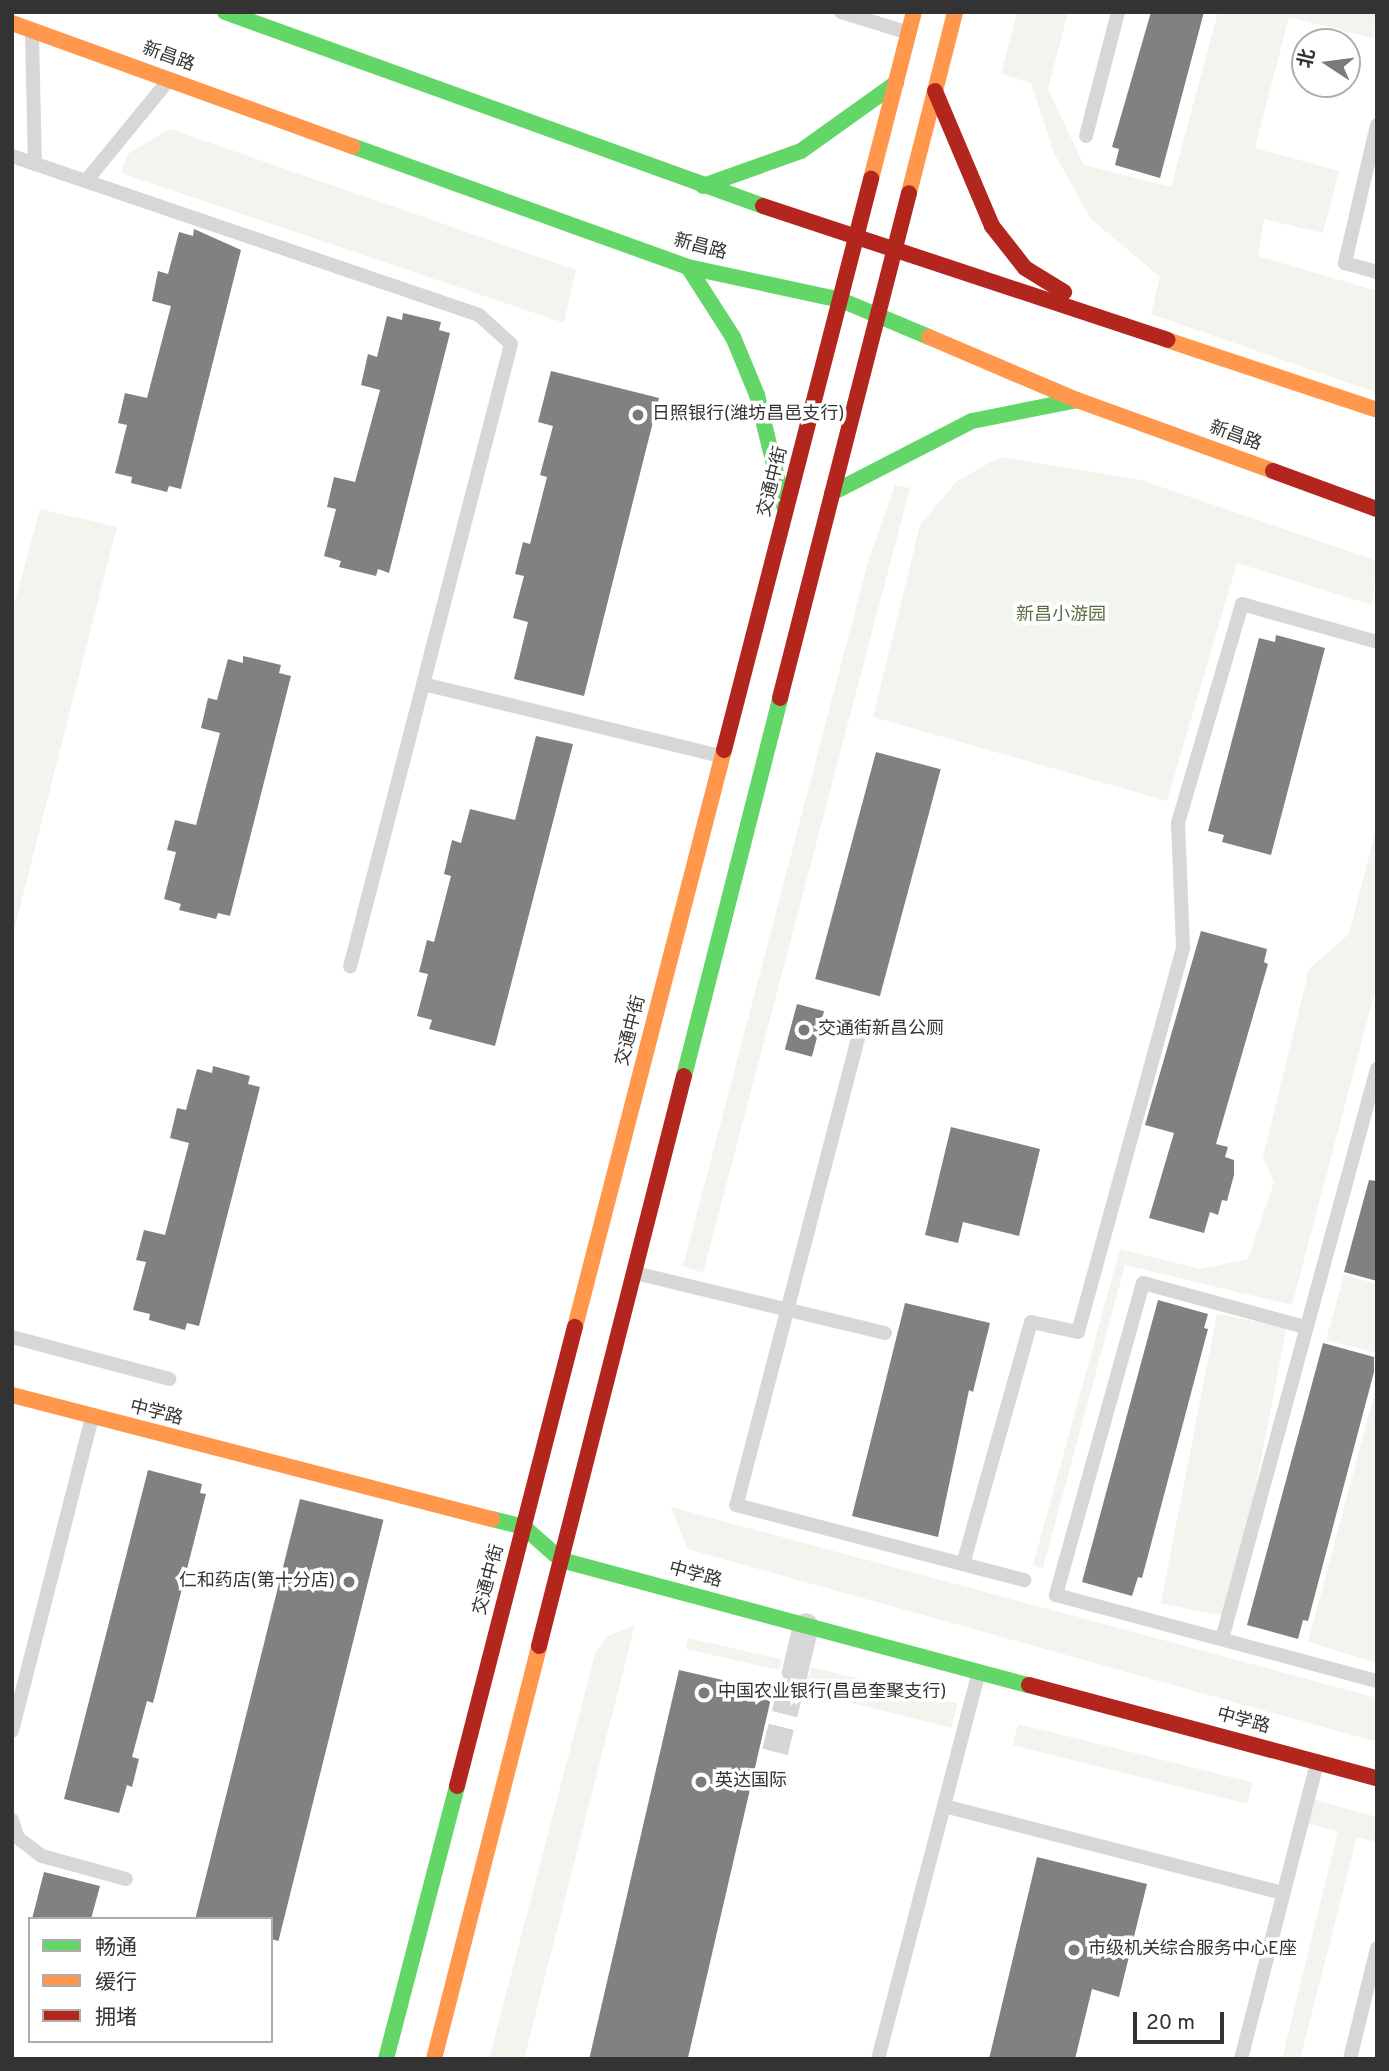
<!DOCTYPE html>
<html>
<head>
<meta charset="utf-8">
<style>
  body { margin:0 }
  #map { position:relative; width:1389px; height:2071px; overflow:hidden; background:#fff; font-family:Overpass,"Noto Sans SC",sans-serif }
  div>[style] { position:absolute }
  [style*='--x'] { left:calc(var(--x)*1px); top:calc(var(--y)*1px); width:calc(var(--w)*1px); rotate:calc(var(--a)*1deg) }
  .green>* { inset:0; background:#f1f5ed; transform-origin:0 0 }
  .building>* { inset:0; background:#818181; transform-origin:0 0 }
  .street-tunnel>* { height:26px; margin-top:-13px; transform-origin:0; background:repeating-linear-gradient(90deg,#d6d6d6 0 26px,transparent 0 39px) }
  .lane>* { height:14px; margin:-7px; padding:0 7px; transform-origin:7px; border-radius:7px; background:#d7d7d7 }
  .street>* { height:26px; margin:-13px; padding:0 13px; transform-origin:13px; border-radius:13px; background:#d7d7d7 }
  .fast>* { height:16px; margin:-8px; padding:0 8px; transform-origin:8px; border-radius:8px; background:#63d668 }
  .slow>* { height:16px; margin:-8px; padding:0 8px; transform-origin:8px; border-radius:8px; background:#ff974d }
  .jam>* { height:16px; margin:-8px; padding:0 8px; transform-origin:8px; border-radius:8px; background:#b3261e }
  .dots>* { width:19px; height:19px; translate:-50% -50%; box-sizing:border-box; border:4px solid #fff; border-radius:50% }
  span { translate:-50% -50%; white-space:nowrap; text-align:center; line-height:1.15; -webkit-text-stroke:7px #fff; paint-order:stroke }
  .street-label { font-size:18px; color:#333 }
  .poi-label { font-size:18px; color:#333 }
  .left { translate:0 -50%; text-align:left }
  .right { translate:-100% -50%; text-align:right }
  .park-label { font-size:18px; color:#56703f }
  .frame { position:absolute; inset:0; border:14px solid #333; pointer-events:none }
  .legend { position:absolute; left:28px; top:1917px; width:245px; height:126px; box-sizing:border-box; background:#fff; border:2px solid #adadad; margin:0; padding:9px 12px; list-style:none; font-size:21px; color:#333 }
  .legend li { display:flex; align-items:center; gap:14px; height:35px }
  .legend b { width:35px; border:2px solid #adadad }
  .north { position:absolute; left:1291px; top:28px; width:70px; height:70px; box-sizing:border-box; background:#fff; border:2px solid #adadad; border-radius:50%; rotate:283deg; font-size:19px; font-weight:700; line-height:28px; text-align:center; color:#333 }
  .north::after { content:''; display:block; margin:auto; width:24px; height:32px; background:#7a7a7a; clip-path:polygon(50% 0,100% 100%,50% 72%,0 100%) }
  .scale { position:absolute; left:1133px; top:2012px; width:91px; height:32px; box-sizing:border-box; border:4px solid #333; border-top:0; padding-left:9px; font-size:21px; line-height:24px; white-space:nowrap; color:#333; -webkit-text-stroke:5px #fff; paint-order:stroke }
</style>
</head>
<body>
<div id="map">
  <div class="green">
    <div style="clip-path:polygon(1017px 12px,1068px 12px,1048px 89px,1084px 165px,1171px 187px,1218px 12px,1377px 12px,1373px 38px,1289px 17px,1255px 148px,1339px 171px,1323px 233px,1264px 219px,1258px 256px,1377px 291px,1377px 393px,1151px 314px,1160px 277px,1091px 219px,1054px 153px,1031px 83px,1001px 74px)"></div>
    <div style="clip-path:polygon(170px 129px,576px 270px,564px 323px,121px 173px,128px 154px)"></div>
    <div style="clip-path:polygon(1000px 457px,1141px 480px,1377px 561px,1372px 605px,1237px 563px,1167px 801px,873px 717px,920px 525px,957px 481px)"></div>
    <div style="clip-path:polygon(895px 485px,910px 488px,703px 1273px,683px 1266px,868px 562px)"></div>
    <div style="clip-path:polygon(40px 509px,117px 527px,12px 938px,12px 612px)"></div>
    <div style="clip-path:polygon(1377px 824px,1377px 984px,1292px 1305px,1125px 1265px,1043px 1568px,1033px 1565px,1120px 1249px,1201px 1269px,1248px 1259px,1274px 1182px,1263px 1157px,1309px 969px,1349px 934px)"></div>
    <div style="clip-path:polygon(1344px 1275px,1377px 1284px,1377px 1353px,1326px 1340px)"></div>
    <div style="left:1217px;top:1314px;width:71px;height:295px;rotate:11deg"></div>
    <div style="clip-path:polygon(1377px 1384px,1377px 1663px,1308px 1642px)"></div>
    <div style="clip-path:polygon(671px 1507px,1377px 1698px,1377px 1742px,687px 1549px)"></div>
    <div style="clip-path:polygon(635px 1625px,524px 2059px,489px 2059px,595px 1654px,606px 1637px)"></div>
    <div style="left:688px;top:1638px;width:96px;height:11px;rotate:13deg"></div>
    <div style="left:811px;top:1667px;width:151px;height:25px;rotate:14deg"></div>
    <div style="left:1018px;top:1724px;width:242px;height:22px;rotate:14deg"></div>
    <div style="clip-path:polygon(1308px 1798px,1377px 1817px,1377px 1842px,1357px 1837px,1300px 2059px,1282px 2059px,1338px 1831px,1302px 1822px)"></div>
  </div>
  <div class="building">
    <div style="clip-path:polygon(1151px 12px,1204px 12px,1160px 178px,1115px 165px,1119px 149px,1112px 147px)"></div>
    <div style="clip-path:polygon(194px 229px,241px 250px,181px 489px,169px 486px,167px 492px,131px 483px,132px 477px,115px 473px,127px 425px,118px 423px,125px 393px,147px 398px,171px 306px,152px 301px,158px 271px,168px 274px,179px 232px,193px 236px)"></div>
    <div style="clip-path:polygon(403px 313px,441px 322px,439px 330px,450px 333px,389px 573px,378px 569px,376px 576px,339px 567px,341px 561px,324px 556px,336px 509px,327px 507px,334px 477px,355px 482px,380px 390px,361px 385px,368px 354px,377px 357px,387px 316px,402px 320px)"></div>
    <div style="clip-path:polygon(551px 371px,659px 398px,584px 696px,514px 679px,528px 622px,513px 618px,524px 576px,515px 574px,523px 542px,530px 544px,547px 477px,540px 475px,553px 426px,538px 422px)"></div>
    <div style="clip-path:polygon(1276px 635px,1325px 648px,1271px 855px,1222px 842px,1224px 835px,1208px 831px,1259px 638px,1275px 642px)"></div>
    <div style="clip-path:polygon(243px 656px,281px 665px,279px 673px,291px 676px,230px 916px,218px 913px,216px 919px,179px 910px,181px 904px,164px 899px,176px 852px,167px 850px,175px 820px,196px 825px,220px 733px,201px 728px,208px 698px,217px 700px,228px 659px,243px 663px)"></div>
    <div style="clip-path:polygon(536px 736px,573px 744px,495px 1046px,429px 1029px,432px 1020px,417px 1016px,428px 974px,419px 972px,427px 940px,434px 942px,451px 876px,444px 874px,452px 840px,461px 843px,470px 809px,515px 820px)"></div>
    <div style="left:876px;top:752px;width:67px;height:235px;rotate:15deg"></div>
    <div style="clip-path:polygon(1201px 931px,1267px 949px,1264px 962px,1268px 964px,1216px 1144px,1228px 1147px,1225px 1157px,1234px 1160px,1234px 1175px,1227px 1201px,1222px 1200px,1218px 1215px,1210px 1212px,1204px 1233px,1149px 1218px,1174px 1133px,1145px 1125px)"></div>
    <div style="left:797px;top:1004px;width:28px;height:47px;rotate:15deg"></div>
    <div style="clip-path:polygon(213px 1066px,250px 1076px,248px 1084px,260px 1087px,199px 1326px,187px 1323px,185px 1330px,149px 1320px,150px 1314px,133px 1310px,146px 1262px,136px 1260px,144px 1230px,165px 1235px,189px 1143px,170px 1138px,177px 1108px,186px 1110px,197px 1069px,212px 1073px)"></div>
    <div style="clip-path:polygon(951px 1127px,1040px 1149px,1019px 1236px,963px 1222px,958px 1243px,925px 1235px)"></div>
    <div style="clip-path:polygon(1369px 1180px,1377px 1181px,1377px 1281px,1344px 1272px)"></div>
    <div style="clip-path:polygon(1158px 1300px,1208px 1314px,1204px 1328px,1208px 1329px,1142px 1578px,1138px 1577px,1132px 1596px,1082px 1582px)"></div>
    <div style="clip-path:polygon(905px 1303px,990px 1323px,973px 1392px,969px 1390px,938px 1537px,852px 1516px)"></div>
    <div style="clip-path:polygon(1323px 1343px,1374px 1357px,1374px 1372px,1308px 1621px,1303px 1620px,1298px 1639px,1247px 1625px)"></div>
    <div style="clip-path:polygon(148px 1470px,202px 1484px,200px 1493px,206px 1494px,153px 1703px,147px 1701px,132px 1757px,139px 1759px,132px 1787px,127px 1785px,119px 1813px,64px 1799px)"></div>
    <div style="left:300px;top:1499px;width:86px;height:434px;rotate:14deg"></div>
    <div style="left:679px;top:1670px;width:96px;height:401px;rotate:13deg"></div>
    <div style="clip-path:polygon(1037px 1857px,1147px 1884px,1119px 1997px,1092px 1989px,1075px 2059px,989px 2059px)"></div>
    <div style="clip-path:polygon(44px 1872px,100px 1886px,91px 1919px,32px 1919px)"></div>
  </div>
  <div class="street-tunnel">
    <div style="--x:775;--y:1752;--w:82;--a:-76"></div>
  </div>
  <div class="lane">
    <div style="--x:841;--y:12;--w:68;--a:17.1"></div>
    <div style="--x:32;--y:34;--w:130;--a:88.7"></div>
    <div style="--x:1377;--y:125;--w:142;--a:103.1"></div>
    <div style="--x:1345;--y:263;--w:33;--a:16"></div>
    <div style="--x:1086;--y:136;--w:128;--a:-75.5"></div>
    <div style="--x:12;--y:156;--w:493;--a:18.8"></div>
    <div style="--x:479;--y:315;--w:43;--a:42.2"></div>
    <div style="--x:511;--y:344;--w:643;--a:104.49"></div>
    <div style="--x:86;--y:181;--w:128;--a:-50.7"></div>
    <div style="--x:423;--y:684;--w:307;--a:13.6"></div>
    <div style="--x:862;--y:1023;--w:498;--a:104.6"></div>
    <div style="--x:736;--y:1505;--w:298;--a:14.6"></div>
    <div style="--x:635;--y:1273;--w:257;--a:13.5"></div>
    <div style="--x:1305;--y:1327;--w:168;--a:-164.8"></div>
    <div style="--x:1143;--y:1283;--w:324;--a:105.6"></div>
    <div style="--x:1056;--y:1595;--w:332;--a:15"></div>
    <div style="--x:12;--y:1337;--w:163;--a:14.9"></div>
    <div style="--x:963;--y:1564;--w:251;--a:-74.3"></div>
    <div style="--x:1031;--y:1322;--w:48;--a:12"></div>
    <div style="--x:1078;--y:1332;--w:399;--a:-74.7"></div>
    <div style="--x:1183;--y:947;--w:124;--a:-92.3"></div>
    <div style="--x:1178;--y:823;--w:228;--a:-73.7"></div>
    <div style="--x:1242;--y:604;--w:140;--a:15.7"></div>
    <div style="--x:1222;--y:1639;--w:591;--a:-74.79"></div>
    <div style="--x:12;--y:1731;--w:324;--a:-75.7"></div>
    <div style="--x:944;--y:1806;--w:350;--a:14.4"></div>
    <div style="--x:12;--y:1820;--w:19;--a:72"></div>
    <div style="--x:18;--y:1838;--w:30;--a:37"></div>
    <div style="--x:42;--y:1856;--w:87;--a:15.3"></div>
    <div style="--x:878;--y:2059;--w:400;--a:-75.4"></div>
    <div style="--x:1241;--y:2059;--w:307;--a:-75.6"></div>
    <div style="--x:1350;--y:2059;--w:114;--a:-76.3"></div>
  </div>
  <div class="street">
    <div style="--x:795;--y:1672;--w:47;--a:-76.6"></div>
  </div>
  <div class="fast">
    <div style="--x:225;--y:12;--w:572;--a:19.83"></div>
    <div style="--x:352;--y:146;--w:357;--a:19.8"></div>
    <div style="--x:688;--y:267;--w:157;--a:12.2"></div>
    <div style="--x:841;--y:300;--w:95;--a:22.8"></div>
    <div style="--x:703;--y:186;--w:104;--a:-19.7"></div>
    <div style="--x:801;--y:151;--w:117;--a:-35.6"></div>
    <div style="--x:688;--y:267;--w:83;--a:57.3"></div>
    <div style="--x:733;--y:337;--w:63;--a:67.5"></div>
    <div style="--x:757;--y:395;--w:114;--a:76.3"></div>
    <div style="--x:832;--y:493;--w:157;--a:-27.2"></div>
    <div style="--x:972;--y:421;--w:107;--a:-11.3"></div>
    <div style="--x:684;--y:1076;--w:390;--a:-75.7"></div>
    <div style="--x:492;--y:1519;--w:33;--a:14"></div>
    <div style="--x:524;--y:1527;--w:50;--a:41.7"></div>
    <div style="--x:561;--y:1560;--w:484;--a:15"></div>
    <div style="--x:386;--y:2059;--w:282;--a:-75.4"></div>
  </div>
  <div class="slow">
    <div style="--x:12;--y:23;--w:362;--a:19.9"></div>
    <div style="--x:871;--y:179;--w:172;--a:-75.6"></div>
    <div style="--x:909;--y:193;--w:187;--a:-75.7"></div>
    <div style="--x:929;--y:337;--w:161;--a:23.1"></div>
    <div style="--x:1077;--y:400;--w:208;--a:19.9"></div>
    <div style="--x:1167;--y:340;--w:221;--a:18.4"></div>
    <div style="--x:575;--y:1327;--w:596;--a:-75.52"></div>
    <div style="--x:12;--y:1395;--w:496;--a:14.5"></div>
    <div style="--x:434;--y:2059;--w:426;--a:-75.7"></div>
  </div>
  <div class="jam">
    <div style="--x:935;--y:91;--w:147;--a:67.1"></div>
    <div style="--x:992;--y:226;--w:53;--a:51.8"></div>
    <div style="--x:1025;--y:268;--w:46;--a:31.6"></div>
    <div style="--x:763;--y:206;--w:426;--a:18.3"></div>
    <div style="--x:1273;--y:471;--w:111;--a:20.1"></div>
    <div style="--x:780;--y:698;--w:521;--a:-75.67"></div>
    <div style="--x:724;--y:750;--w:590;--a:-75.56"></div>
    <div style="--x:539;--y:1646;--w:588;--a:-75.73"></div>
    <div style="--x:1029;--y:1685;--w:360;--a:15"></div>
    <div style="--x:457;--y:1786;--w:474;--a:-75.6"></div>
  </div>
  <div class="dots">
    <div style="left:638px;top:415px;background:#7a7a7a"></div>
    <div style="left:804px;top:1030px;background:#7a7a7a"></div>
    <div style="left:349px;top:1582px;background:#7a7a7a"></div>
    <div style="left:704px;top:1693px;background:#7a7a7a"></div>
    <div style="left:701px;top:1782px;background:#7a7a7a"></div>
    <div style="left:1074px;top:1950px;background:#7a7a7a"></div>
  </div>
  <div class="street-label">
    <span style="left:168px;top:58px;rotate:20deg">新昌路</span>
    <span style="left:700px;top:248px;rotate:15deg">新昌路</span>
    <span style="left:1235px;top:437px;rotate:20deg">新昌路</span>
    <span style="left:774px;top:482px;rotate:-76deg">交通中街</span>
    <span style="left:632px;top:1031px;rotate:-76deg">交通中街</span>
    <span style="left:156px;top:1414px;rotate:14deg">中学路</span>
    <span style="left:695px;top:1576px;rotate:15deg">中学路</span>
    <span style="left:490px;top:1580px;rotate:-75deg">交通中街</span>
    <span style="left:1243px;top:1722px;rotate:15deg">中学路</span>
  </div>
  <div class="poi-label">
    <span class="left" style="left:652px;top:415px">日照银行(潍坊昌邑支行)</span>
    <span class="left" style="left:818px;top:1030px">交通街新昌公厕</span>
    <span class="right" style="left:335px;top:1582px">仁和药店(第十分店)</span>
    <span class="left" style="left:718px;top:1693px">中国农业银行(昌邑奎聚支行)</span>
    <span class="left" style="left:715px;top:1782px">英达国际</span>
    <span class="left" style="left:1088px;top:1950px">市级机关综合服务中心E座</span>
  </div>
  <div class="park-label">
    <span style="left:1061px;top:616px">新昌小游园</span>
  </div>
  <div class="frame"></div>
  <ul class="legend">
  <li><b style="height:9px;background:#63d668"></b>畅通</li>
  <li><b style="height:9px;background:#ff974d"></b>缓行</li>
  <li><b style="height:9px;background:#b3261e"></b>拥堵</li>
  </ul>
  <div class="north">北</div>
  <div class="scale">20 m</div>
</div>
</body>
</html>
